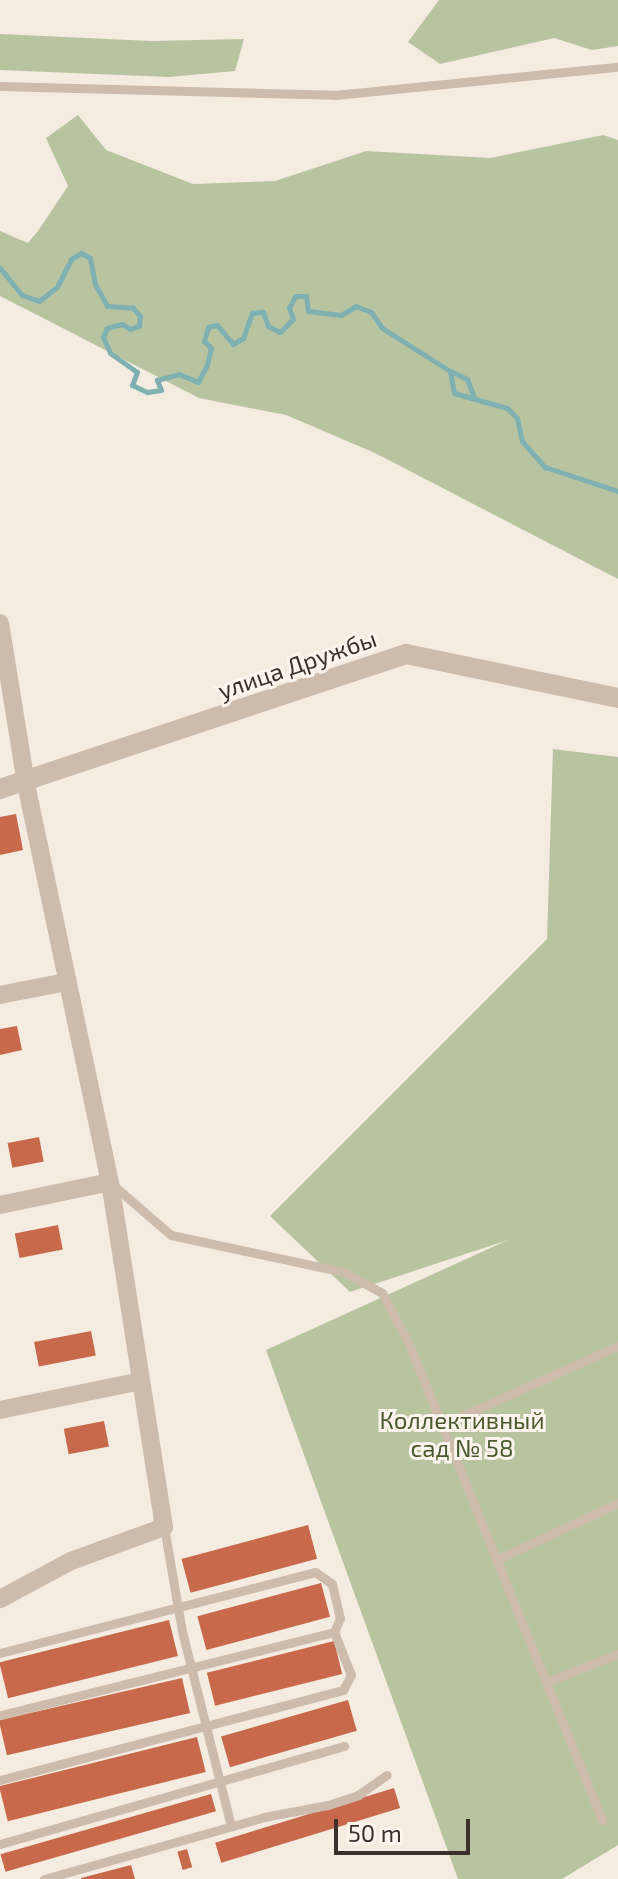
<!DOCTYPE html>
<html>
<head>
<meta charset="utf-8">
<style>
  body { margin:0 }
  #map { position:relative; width:618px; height:1879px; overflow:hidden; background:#f4ebe1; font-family:"Exo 2",sans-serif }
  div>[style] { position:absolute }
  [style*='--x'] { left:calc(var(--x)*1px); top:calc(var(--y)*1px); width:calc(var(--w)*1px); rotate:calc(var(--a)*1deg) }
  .green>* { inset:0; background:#b8c4a0 }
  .stream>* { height:5px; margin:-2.5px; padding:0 2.5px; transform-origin:2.5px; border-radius:2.5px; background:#7fb0b2 }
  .building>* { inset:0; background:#c8694b; transform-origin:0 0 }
  .service>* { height:9px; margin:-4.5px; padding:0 4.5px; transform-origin:4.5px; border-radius:4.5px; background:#cdbbac }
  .minor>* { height:18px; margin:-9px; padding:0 9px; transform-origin:9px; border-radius:9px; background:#cdbbac }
  .tertiary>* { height:20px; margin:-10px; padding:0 10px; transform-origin:10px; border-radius:10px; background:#cdbbac }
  span { translate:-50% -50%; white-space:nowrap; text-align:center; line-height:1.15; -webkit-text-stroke:6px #fbf5ee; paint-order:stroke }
  .street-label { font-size:24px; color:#3b302b }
  .park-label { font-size:24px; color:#4a5a2e }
  .scale { position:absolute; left:334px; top:1819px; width:136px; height:36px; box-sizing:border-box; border:4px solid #3b302b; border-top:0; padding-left:10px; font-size:24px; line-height:28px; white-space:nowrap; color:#3b302b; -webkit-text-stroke:6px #fbf5ee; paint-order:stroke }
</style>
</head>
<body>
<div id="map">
  <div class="green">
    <div style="clip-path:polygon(439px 0,618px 0,618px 46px,592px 50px,554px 38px,440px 64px,408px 42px)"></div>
    <div style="clip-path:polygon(0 34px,151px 41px,244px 39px,235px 71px,169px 77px,0 70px)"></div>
    <div style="clip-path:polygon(78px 115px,106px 150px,193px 184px,275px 181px,366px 151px,490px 158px,603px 135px,618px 140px,618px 579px,375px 453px,286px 415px,199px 398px,0 296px,0 231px,28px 243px,38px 231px,68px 186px,46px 138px)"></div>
    <div style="clip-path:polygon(553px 749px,618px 757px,618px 1845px,562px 1879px,458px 1879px,266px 1350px,508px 1240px,350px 1292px,270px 1216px,547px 939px)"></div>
  </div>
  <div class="stream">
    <div style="--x:0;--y:268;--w:35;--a:51"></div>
    <div style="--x:22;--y:295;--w:18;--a:19"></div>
    <div style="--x:39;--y:301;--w:23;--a:-38"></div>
    <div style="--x:57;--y:287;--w:31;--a:-63"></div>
    <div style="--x:71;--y:259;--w:12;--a:-31"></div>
    <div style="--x:81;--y:253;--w:10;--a:29"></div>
    <div style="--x:90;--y:258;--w:26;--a:79"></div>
    <div style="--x:95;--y:284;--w:25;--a:61"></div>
    <div style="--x:107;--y:306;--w:26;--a:4"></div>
    <div style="--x:133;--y:308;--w:11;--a:49"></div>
    <div style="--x:140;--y:316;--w:10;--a:96"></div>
    <div style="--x:139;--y:326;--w:9;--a:162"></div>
    <div style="--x:130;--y:329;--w:9;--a:-148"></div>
    <div style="--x:122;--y:324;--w:16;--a:165"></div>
    <div style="--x:107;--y:328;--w:10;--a:114"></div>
    <div style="--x:103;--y:337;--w:17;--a:66"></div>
    <div style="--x:110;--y:353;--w:33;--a:35"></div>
    <div style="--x:137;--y:372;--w:14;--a:111"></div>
    <div style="--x:132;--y:385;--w:17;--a:25"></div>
    <div style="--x:147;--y:392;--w:14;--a:-8"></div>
    <div style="--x:161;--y:390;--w:11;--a:-112"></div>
    <div style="--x:157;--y:380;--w:23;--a:-15"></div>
    <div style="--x:179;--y:374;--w:21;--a:23"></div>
    <div style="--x:198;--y:382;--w:19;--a:-62"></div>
    <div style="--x:207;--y:365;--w:17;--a:-77"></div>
    <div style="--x:211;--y:348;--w:10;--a:-135"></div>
    <div style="--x:204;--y:341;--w:15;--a:-74"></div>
    <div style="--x:208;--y:327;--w:9;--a:-13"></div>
    <div style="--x:217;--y:325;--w:25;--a:50"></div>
    <div style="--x:233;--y:344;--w:12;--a:-31"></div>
    <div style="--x:243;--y:338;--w:27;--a:-70"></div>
    <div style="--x:252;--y:313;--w:11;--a:-5"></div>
    <div style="--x:263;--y:312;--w:15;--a:70"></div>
    <div style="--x:268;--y:326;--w:13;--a:27"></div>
    <div style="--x:280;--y:332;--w:18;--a:-45"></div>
    <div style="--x:293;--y:319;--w:12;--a:-110"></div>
    <div style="--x:289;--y:308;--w:13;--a:-63"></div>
    <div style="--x:295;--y:296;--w:11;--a:0"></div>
    <div style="--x:306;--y:296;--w:15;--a:82"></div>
    <div style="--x:308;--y:311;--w:33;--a:7"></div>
    <div style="--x:341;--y:315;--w:17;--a:-31"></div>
    <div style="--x:356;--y:306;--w:16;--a:22"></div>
    <div style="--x:371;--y:312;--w:19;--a:55"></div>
    <div style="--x:382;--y:328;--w:80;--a:32.3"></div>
    <div style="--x:450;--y:371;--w:22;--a:80"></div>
    <div style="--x:454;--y:393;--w:55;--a:15.8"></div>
    <div style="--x:507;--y:408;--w:14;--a:45"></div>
    <div style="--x:517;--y:418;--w:24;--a:78"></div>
    <div style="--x:522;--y:441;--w:35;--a:49"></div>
    <div style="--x:545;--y:467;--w:77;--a:18.2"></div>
    <div style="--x:450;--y:371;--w:19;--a:25"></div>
    <div style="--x:467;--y:379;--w:19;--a:69"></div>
  </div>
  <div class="building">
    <div style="clip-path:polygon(16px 814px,23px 850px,0 855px,0 817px)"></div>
    <div style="clip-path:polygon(17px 1026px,22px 1050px,0 1055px,0 1029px)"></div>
    <div style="left:39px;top:1137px;width:25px;height:32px;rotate:79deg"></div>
    <div style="left:58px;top:1225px;width:25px;height:44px;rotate:79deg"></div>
    <div style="left:91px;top:1331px;width:25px;height:58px;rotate:79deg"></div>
    <div style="left:104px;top:1421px;width:26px;height:41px;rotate:79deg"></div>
    <div style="left:308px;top:1525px;width:35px;height:131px;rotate:75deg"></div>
    <div style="left:321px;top:1583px;width:35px;height:128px;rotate:75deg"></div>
    <div style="left:169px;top:1620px;width:37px;height:175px;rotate:76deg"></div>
    <div style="left:334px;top:1641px;width:34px;height:131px;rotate:76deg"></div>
    <div style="left:182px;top:1678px;width:36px;height:188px;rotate:77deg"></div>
    <div style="left:348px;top:1700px;width:32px;height:132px;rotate:74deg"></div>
    <div style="left:197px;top:1737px;width:36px;height:204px;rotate:76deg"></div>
    <div style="left:394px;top:1788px;width:21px;height:187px;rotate:73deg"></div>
    <div style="left:211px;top:1794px;width:18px;height:219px;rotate:74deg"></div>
    <div style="left:187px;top:1849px;width:19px;height:10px;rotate:74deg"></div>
    <div style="clip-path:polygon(131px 1865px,135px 1879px,81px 1879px,81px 1878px)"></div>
  </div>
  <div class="service">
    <div style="--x:0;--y:86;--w:335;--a:1.5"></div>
    <div style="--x:335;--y:95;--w:284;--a:-5.7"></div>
    <div style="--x:113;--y:1185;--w:77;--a:40.8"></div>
    <div style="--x:171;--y:1235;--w:177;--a:12.1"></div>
    <div style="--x:344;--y:1272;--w:43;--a:28.9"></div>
    <div style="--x:382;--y:1293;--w:58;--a:62.1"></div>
    <div style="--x:409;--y:1344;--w:514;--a:67.93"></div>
    <div style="--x:442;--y:1425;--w:193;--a:-24.2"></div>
    <div style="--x:164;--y:1527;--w:106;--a:80.2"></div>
    <div style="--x:182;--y:1631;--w:201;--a:75.9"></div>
    <div style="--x:496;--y:1560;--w:135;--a:-25"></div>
    <div style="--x:0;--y:1653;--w:325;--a:-14.4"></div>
    <div style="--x:315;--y:1572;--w:21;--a:35"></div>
    <div style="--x:332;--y:1584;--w:35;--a:77"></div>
    <div style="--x:340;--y:1618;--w:15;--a:113"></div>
    <div style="--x:334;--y:1632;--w:344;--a:166"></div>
    <div style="--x:546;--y:1682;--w:77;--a:-21.3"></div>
    <div style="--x:0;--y:1780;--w:355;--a:-14.7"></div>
    <div style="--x:343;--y:1690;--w:17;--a:-62"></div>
    <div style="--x:351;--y:1675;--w:46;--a:-111.6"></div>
    <div style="--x:0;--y:1844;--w:358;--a:-15.9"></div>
    <div style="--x:44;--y:1879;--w:229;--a:-15.7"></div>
    <div style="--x:264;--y:1817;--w:65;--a:-10.6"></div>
    <div style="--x:328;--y:1805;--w:32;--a:-18"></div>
    <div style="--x:358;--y:1795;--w:35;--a:-35"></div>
  </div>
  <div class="minor">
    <div style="--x:0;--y:623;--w:163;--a:80.8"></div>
    <div style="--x:26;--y:784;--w:407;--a:78.1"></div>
    <div style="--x:110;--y:1182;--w:349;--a:81.1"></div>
    <div style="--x:164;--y:1527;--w:99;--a:159.9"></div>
    <div style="--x:71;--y:1561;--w:81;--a:151.8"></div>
    <div style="--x:0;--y:995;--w:67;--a:-11.1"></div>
    <div style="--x:0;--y:1205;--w:112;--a:-11.8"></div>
    <div style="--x:0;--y:1410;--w:144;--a:-11.6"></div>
  </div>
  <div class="tertiary">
    <div style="--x:0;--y:789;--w:428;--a:-18.4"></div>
    <div style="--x:406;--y:654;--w:217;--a:11.7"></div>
  </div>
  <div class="street-label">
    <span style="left:297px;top:664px;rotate:-19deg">улица Дружбы</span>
  </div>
  <div class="park-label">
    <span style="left:462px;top:1434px">Коллективный<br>сад № 58</span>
  </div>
  <div class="scale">50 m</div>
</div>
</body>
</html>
